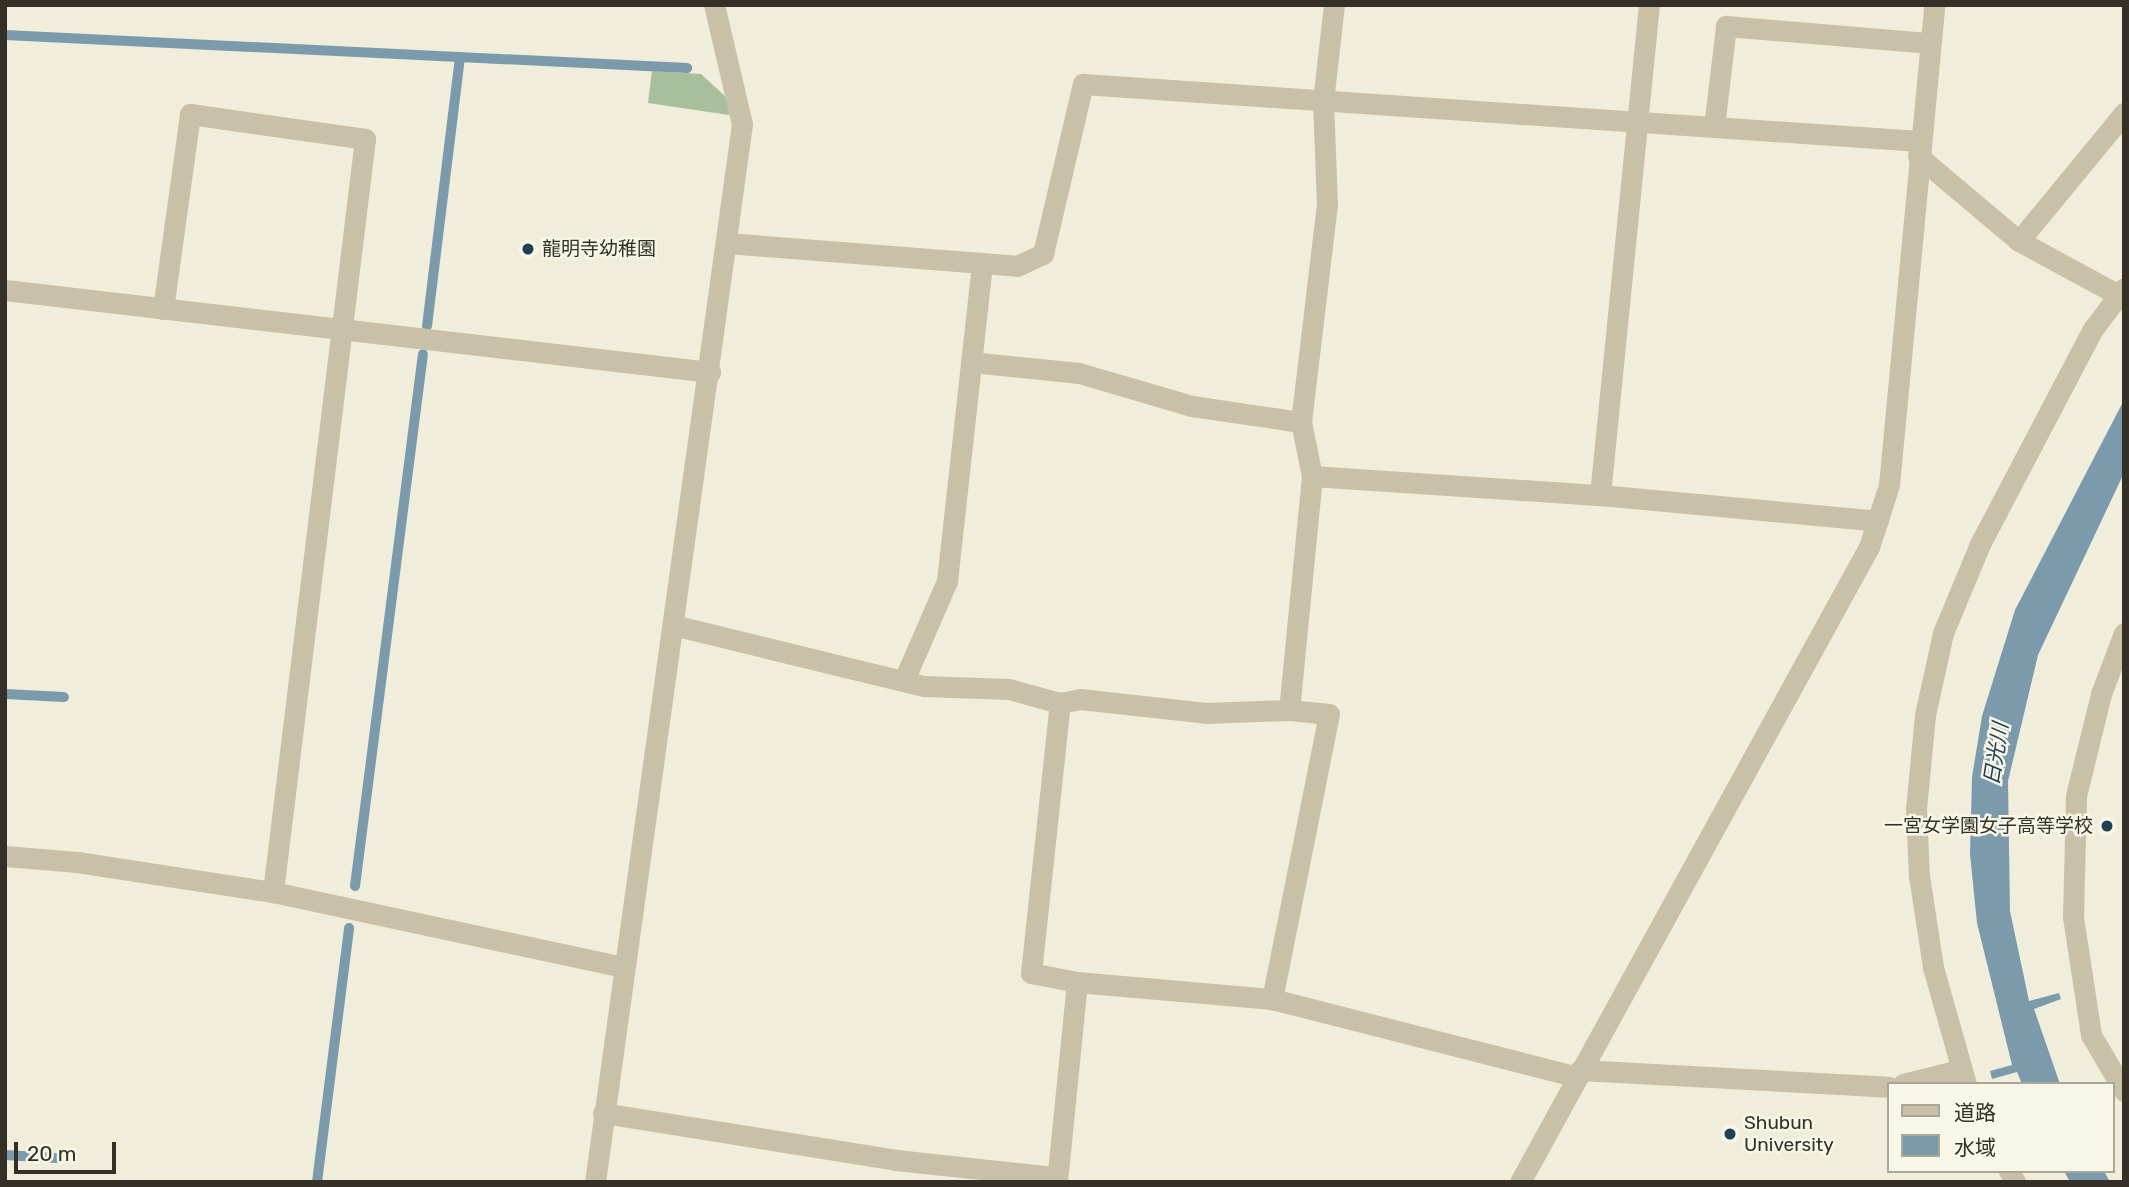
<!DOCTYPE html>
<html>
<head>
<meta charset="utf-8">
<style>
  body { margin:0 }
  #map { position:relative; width:2129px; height:1187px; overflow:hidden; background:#f1eddb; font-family:Rubik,"Noto Sans JP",sans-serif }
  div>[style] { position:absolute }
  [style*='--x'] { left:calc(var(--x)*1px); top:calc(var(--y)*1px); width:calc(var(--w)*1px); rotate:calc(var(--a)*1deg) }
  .green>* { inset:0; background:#a8bf9b }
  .water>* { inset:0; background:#7b9bac }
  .stream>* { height:10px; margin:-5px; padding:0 5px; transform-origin:5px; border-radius:5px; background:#7b9bac }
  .street>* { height:21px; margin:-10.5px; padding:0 10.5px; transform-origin:10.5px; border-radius:10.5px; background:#c8c1a7 }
  .dots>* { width:19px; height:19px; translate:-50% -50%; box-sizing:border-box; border:4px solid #f8f6e7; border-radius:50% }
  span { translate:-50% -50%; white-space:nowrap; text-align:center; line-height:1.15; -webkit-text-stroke:5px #f8f6e7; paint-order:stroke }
  .poi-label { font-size:19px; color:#353027 }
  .left { translate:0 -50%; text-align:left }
  .right { translate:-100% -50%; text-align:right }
  .water-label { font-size:21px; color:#1f4055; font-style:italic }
  .frame { position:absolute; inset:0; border:7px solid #353027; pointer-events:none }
  .legend { position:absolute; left:1887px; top:1082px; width:228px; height:91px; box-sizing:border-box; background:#f8f6e7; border:2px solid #aaa79a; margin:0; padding:9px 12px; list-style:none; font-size:21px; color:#353027 }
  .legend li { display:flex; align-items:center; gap:14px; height:35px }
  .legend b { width:35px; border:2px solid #aaa79a }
  .scale { position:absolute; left:14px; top:1142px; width:102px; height:32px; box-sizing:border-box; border:4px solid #353027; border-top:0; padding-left:9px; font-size:21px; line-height:24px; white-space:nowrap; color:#353027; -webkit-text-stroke:5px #f8f6e7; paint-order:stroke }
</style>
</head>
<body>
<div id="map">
  <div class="green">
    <div style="clip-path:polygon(652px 71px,701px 74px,727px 98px,729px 115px,648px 103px)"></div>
  </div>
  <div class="water">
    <div style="clip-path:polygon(2124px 400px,2124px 473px,2038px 655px,2008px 781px,2010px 911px,2029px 1001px,2059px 993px,2061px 999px,2034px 1009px,2060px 1084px,2022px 1084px,2017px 1072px,1992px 1079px,1990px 1071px,2012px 1065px,1977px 923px,1970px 854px,1972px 777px,1982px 716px,2015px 610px)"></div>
    <div style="clip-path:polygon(2064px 1171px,2104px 1171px,2110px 1182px,2070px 1182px)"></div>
  </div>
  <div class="stream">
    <div style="--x:5;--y:35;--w:683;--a:2.77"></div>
    <div style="--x:427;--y:326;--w:271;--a:-83"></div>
    <div style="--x:5;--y:694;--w:59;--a:2.9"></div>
    <div style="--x:355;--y:886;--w:536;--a:-82.72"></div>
    <div style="--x:5;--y:1155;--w:51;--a:3.4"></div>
    <div style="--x:317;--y:1182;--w:256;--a:-82.8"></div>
  </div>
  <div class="street">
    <div style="--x:1714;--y:127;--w:102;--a:-83.2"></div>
    <div style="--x:1726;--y:26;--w:205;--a:4.8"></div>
    <div style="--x:1918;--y:156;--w:132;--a:40.1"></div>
    <div style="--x:2019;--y:241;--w:166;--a:-50.6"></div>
    <div style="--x:2019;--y:241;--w:119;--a:28.5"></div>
    <div style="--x:727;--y:243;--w:291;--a:4.5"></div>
    <div style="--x:1017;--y:266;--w:29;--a:-25"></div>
    <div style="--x:1043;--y:254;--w:175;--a:-76.8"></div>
    <div style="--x:1083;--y:84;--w:838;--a:3.9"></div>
    <div style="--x:5;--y:290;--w:710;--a:6.63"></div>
    <div style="--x:163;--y:309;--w:197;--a:-82.1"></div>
    <div style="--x:190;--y:114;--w:177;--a:8.1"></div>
    <div style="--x:365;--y:139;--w:759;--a:96.97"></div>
    <div style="--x:971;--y:362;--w:109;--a:5.8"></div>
    <div style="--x:1079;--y:373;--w:118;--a:16.3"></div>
    <div style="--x:1192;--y:406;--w:110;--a:8.4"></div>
    <div style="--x:1301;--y:422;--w:55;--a:78.5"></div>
    <div style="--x:1312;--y:476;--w:235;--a:95.6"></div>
    <div style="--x:1289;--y:710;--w:40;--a:5.7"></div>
    <div style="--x:1329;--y:714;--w:291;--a:101.3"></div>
    <div style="--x:1301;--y:422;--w:219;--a:-83.2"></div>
    <div style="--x:1327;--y:205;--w:104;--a:-92.2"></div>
    <div style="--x:1323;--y:101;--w:97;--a:-83.5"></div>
    <div style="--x:1312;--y:476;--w:289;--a:3.8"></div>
    <div style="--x:1600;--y:495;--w:279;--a:5.3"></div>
    <div style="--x:1600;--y:495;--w:492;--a:-84.3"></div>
    <div style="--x:673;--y:625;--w:258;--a:13.7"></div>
    <div style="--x:924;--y:686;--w:85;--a:2"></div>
    <div style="--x:1009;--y:689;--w:53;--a:15.4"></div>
    <div style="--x:1060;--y:703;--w:20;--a:-11"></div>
    <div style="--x:1080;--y:699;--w:127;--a:6.3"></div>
    <div style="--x:1206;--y:713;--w:83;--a:-2.1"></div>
    <div style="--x:2124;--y:633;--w:65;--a:110.7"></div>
    <div style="--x:2101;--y:694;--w:105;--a:103.8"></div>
    <div style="--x:2076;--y:796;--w:121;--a:91.4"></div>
    <div style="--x:2073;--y:917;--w:119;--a:81.3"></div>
    <div style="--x:2091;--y:1035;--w:65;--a:59.5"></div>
    <div style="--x:904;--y:680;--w:108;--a:-66.5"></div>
    <div style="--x:947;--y:581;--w:320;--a:-83.7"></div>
    <div style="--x:5;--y:856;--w:72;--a:4.8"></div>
    <div style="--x:77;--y:862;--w:198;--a:8.7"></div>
    <div style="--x:273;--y:892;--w:357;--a:12.1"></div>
    <div style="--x:1077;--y:982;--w:196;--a:5"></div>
    <div style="--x:1272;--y:999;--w:315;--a:14.3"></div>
    <div style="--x:1580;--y:1070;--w:309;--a:3.1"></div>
    <div style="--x:1903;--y:1084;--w:58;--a:-14"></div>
    <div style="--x:1966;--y:1084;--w:122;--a:-105.8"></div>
    <div style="--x:1933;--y:967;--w:92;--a:-98.7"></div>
    <div style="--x:1919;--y:876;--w:67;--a:-92.6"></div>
    <div style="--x:1916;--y:809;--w:94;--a:-84.5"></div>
    <div style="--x:1925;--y:715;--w:84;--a:-77.6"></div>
    <div style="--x:1943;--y:633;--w:96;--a:-67.4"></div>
    <div style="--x:1980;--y:544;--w:243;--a:-62.3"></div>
    <div style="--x:2093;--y:329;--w:51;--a:-52.9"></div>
    <div style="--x:603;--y:1113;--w:297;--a:9.1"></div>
    <div style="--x:896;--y:1160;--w:161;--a:6.1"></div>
    <div style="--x:2009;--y:1171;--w:13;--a:61"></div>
    <div style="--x:595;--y:1182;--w:1068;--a:-82.09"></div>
    <div style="--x:742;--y:124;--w:122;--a:-103.2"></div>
    <div style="--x:1057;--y:1182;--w:201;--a:-84.3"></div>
    <div style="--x:1077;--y:982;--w:47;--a:-168.9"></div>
    <div style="--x:1031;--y:973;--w:272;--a:-83.9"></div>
    <div style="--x:1520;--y:1182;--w:725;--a:-61.21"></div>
    <div style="--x:1869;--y:547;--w:65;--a:-72.1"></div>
    <div style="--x:1889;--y:485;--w:482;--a:-84.6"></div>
  </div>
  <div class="dots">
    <div style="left:528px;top:249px;background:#1f4055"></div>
    <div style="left:2107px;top:826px;background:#1f4055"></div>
    <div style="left:1730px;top:1134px;background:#1f4055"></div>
  </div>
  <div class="poi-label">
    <span class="left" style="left:542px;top:249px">龍明寺幼稚園</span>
    <span class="right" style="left:2093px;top:826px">一宮女学園女子高等学校</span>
    <span class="left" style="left:1744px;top:1134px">Shubun<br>University</span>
  </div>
  <div class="water-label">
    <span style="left:1996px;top:754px;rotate:-81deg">日光川</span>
  </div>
  <div class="frame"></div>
  <ul class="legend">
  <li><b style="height:9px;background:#c8c1a7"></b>道路</li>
  <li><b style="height:19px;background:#7b9bac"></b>水域</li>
  </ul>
  <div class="scale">20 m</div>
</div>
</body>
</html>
